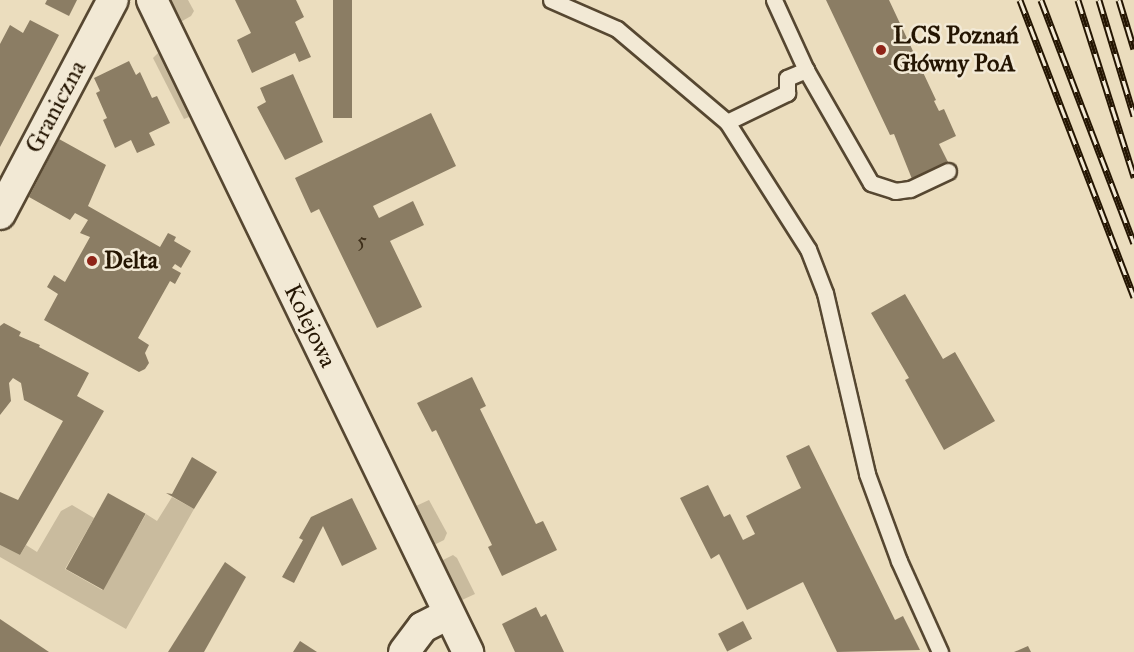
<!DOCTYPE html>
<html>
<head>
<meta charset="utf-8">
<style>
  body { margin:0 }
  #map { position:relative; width:1134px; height:652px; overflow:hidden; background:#ebddbe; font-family:"IM FELL Great Primer",serif }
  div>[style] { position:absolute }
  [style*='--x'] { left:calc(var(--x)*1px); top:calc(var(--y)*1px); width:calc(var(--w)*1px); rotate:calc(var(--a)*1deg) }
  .green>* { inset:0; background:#c9bb9e }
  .building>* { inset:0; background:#8b7d64; transform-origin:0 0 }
  .roads { filter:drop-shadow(2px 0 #564731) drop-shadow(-2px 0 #564731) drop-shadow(0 2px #564731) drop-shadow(0 -2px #564731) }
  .lane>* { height:15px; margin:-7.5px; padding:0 7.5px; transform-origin:7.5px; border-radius:7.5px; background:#f2e9d5 }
  .street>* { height:30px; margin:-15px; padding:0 15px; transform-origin:15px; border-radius:15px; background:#f2e9d5 }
  .rail>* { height:7px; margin-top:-3.5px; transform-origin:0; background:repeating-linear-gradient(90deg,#f2e9d5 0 14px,#241502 0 28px); box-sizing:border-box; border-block:2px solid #241502 }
  .dots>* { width:16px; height:16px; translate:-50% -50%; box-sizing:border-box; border:3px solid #f2e9d5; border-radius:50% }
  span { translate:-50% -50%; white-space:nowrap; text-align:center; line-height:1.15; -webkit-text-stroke:5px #f2e9d5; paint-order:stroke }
  .number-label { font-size:21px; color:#3e2f1a }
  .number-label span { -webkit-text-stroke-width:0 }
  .poi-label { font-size:24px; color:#241502; font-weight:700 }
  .left { translate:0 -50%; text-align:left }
  .street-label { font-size:24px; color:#241502 }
</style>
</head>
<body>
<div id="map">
  <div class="green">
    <div style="clip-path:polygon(166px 0,188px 0,194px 11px,191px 16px,177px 24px)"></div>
    <div style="clip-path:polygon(161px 50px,191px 111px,189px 117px,184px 119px,153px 58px)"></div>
    <div style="clip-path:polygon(172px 497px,194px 509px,126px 629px,0 557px,0 545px,20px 555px,26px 545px,37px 552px,61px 511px,72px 505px,94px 518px,65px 569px,102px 590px,146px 514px,157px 521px)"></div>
    <div style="clip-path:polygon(429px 500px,447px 533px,444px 540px,430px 547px,413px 513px,416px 506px)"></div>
    <div style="clip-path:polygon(453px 555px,457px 558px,475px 594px,462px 600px,454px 597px,437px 563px)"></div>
  </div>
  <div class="building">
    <div style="clip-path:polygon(47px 0,77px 0,69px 16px,45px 4px)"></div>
    <div style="clip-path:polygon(235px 0,296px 0,304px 17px,295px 22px,311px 57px,299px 62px,295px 53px,252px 73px,237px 40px,251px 33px)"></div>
    <div style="left:333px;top:0;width:19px;height:118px"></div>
    <div style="clip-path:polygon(826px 0,889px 0,936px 100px,934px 101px,939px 111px,944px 109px,956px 136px,939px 144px,948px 162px,912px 179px,894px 134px,890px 135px)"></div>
    <div style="clip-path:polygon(30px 20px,59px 35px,0 147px,0 44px,10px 25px,23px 33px)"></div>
    <div style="clip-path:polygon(129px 61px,136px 75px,140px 72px,152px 98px,157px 96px,170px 123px,149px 133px,155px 145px,137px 153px,131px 140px,115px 148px,103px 120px,107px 118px,96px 93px,100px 91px,94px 78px)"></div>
    <div style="clip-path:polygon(293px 74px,323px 142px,285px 160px,257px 107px,266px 102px,260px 88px)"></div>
    <div style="clip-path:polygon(431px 113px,456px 166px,373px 206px,379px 218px,413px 201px,424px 225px,390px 241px,422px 307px,377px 328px,319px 209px,311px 213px,295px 178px)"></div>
    <div style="clip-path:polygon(59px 139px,106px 165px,88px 206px,160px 247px,168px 233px,176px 237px,174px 241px,191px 251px,181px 268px,175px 264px,172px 268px,181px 273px,175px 284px,170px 281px,138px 338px,149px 345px,145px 353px,149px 363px,145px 369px,139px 372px,44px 320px,58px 294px,47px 287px,54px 275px,65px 282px,90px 237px,80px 233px,88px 220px,75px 213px,70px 220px,29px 197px)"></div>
    <div style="clip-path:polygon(905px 294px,943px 359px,955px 352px,995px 421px,944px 450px,905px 380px,909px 378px,871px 313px)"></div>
    <div style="clip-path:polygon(4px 323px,21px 332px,19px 336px,40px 345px,39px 347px,89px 373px,77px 396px,104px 411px,20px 555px,0 545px,0 492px,18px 500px,63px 421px,24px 400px,21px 383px,13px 378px,9px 383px,11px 401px,0 415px,0 326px)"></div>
    <div style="clip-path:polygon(472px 377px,486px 406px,480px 409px,536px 524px,543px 521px,557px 550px,502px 576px,488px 547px,492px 545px,436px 430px,432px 432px,417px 403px)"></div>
    <div style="clip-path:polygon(809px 445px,895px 620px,903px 616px,920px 650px,837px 652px,803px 582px,747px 610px,719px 554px,711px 559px,680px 498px,708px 485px,724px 517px,730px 514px,743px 540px,755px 534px,746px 516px,801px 488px,786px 456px)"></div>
    <div style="clip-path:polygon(192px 457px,217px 472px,194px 509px,166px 493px,172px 494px)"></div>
    <div style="left:108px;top:493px;width:43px;height:87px;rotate:29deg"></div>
    <div style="clip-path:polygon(352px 498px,377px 549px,342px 566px,323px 526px,294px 583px,282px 577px,303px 540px,299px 538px,311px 517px)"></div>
    <div style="clip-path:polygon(225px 562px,246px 577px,204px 652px,168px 652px)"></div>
    <div style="clip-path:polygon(536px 607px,541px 617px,546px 614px,564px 652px,515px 652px,502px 624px)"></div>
    <div style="clip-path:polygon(0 619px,49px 652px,0 652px)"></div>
    <div style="left:743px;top:621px;width:20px;height:28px;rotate:63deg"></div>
    <div style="clip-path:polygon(300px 641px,317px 652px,293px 652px)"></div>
    <div style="clip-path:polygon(1028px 646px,1031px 652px,1014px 652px)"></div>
  </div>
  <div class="roads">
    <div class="lane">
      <div style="--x:551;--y:0;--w:72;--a:23.7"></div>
      <div style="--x:617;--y:29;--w:144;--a:40.2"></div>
      <div style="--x:727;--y:122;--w:151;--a:57.5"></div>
      <div style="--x:808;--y:249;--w:47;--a:68.9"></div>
      <div style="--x:825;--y:293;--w:186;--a:76.9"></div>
      <div style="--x:867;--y:474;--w:93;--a:69.8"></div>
      <div style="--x:899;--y:561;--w:100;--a:65.7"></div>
      <div style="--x:774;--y:0;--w:77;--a:65.4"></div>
      <div style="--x:806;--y:70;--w:130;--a:60.1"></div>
      <div style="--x:871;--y:183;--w:25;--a:18"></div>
      <div style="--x:895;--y:191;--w:15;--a:-8"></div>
      <div style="--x:910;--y:189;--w:42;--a:-25.3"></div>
      <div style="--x:727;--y:122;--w:67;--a:-25.8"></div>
      <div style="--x:787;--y:93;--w:15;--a:-90"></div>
      <div style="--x:787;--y:78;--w:21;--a:-23"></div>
    </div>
    <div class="street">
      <div style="--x:152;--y:0;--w:725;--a:64.14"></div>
      <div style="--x:0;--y:214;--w:242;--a:-62.2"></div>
      <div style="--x:404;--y:652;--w:31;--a:-53"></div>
      <div style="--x:423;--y:627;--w:28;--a:-27"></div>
    </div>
  </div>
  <div class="rail">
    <div style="--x:1020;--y:0;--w:318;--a:69"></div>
    <div style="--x:1041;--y:0;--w:260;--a:69.1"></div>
    <div style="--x:1078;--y:0;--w:186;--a:72.4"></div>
    <div style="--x:1099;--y:0;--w:121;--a:73.2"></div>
    <div style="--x:1119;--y:0;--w:51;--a:73"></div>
  </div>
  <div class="dots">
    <div style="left:881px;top:50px;background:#8f2418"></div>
    <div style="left:92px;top:261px;background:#8f2418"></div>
  </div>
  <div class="number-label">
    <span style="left:362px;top:240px">5</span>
  </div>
  <div class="poi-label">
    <span class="left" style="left:893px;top:50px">LCS Poznań<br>Główny PoA</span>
    <span class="left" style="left:104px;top:261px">Delta</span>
  </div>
  <div class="street-label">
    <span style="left:56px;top:107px;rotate:-62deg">Graniczna</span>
    <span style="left:310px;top:326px;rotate:64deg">Kolejowa</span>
  </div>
</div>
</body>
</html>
